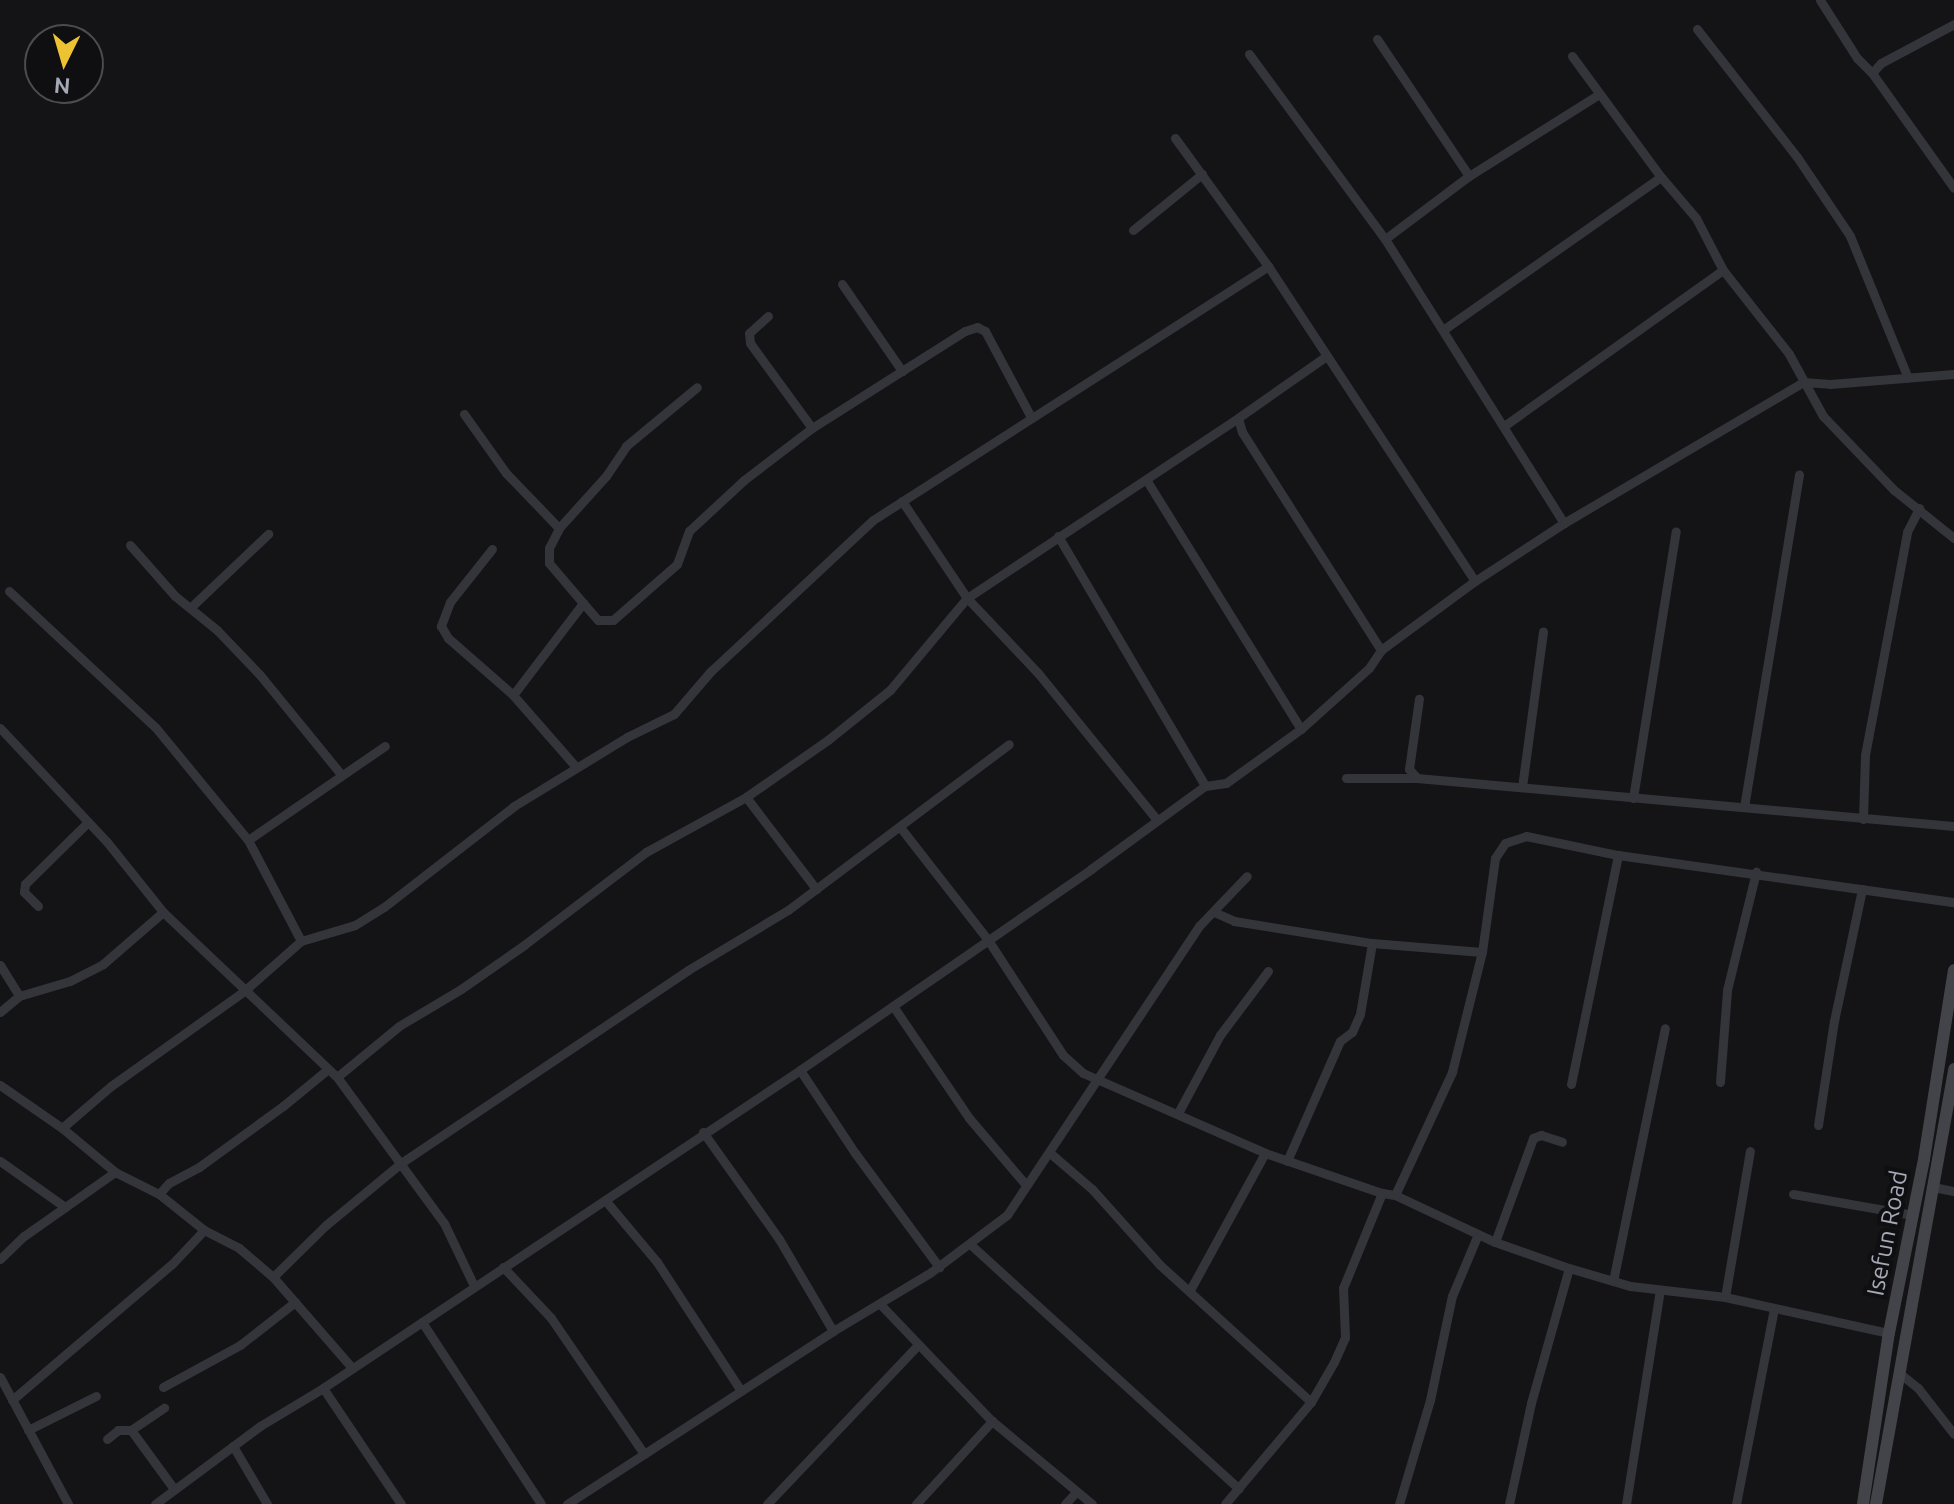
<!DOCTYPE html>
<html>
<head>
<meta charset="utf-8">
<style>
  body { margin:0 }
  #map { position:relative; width:1954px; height:1504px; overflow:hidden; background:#141315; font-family:Ubuntu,sans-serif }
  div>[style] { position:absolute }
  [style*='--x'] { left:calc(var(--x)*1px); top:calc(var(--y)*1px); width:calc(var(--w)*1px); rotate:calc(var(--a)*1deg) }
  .street>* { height:9px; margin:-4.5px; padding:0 4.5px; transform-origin:4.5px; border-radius:4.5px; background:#34353a }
  .secondary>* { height:12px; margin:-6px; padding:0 6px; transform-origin:6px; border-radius:6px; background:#43434a }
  span { translate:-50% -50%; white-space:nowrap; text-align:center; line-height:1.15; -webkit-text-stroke:8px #0f0e10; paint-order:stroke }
  .street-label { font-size:24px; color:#a5a8b5 }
  .north { position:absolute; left:24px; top:24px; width:80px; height:80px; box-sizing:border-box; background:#0f0e10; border:2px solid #4b4c52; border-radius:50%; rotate:185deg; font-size:22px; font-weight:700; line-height:32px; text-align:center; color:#a5a8b5 }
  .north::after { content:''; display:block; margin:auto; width:28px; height:36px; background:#edc333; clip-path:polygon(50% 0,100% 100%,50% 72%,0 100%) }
</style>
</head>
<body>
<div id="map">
  <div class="street">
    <div style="--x:1820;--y:0;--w:69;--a:57.5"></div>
    <div style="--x:1857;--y:58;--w:21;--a:45"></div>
    <div style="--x:1872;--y:73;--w:141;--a:54.5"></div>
    <div style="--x:1697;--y:29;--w:162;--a:52"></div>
    <div style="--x:1797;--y:157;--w:95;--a:56.1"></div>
    <div style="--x:1850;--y:236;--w:153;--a:67.8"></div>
    <div style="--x:1377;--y:39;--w:165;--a:56.1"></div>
    <div style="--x:1249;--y:54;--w:230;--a:53.7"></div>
    <div style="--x:1385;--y:239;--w:336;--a:57.8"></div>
    <div style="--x:1572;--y:56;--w:150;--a:53.7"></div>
    <div style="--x:1661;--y:177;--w:54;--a:49.5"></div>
    <div style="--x:1696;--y:218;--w:59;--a:62.6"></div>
    <div style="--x:1723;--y:270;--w:107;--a:51.8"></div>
    <div style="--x:1789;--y:354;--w:71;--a:61.3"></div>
    <div style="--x:1823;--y:416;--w:103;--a:46.2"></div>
    <div style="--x:1894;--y:490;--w:77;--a:38.7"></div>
    <div style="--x:1872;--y:73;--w:13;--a:-48"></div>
    <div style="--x:1881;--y:63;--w:83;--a:-28.1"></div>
    <div style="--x:1175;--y:138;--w:158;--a:54"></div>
    <div style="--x:1268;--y:266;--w:377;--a:56.7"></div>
    <div style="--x:1133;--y:230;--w:89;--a:-39.1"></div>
    <div style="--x:1385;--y:239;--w:105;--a:-36.9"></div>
    <div style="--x:1469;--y:176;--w:154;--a:-32.2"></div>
    <div style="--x:842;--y:284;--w:106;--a:55.4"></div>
    <div style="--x:768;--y:316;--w:25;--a:138"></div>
    <div style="--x:749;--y:333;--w:10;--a:84"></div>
    <div style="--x:750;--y:343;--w:105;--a:53.9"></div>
    <div style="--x:1443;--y:330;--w:266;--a:-35.1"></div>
    <div style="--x:1325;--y:357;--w:106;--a:145"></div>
    <div style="--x:1238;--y:418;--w:15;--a:74"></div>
    <div style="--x:1242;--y:432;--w:259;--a:57.5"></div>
    <div style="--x:464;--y:414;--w:72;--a:54.6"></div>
    <div style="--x:506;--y:473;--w:76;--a:46.1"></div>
    <div style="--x:1504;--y:426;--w:269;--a:-35.5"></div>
    <div style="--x:1147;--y:481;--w:292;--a:58.2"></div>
    <div style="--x:902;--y:501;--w:117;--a:56.2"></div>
    <div style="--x:967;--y:598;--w:103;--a:46.6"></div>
    <div style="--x:1038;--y:673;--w:189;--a:51"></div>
    <div style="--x:1058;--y:536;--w:290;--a:59.5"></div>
    <div style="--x:130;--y:545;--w:68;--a:48.6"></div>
    <div style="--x:175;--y:596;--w:54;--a:39"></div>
    <div style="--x:217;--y:630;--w:62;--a:46.3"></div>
    <div style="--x:260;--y:675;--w:127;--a:50.8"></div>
    <div style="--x:492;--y:549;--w:68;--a:128.4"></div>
    <div style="--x:450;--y:602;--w:26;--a:111"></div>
    <div style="--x:441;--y:626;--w:14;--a:60"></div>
    <div style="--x:448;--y:638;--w:86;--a:41.2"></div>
    <div style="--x:513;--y:695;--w:96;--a:48.8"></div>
    <div style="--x:9;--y:591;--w:201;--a:43"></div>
    <div style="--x:156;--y:728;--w:145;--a:50.6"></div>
    <div style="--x:248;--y:840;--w:114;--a:62.3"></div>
    <div style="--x:583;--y:603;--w:52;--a:-130.4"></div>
    <div style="--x:549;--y:563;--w:15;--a:-90"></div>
    <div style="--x:549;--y:548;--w:22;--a:-63"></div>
    <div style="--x:559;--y:528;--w:70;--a:-47.9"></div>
    <div style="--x:606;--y:476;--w:36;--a:-56"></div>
    <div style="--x:626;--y:446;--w:92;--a:-39.7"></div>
    <div style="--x:190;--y:608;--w:108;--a:-43.5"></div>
    <div style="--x:513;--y:695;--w:116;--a:-52.7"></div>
    <div style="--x:583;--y:603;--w:23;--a:49"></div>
    <div style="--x:598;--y:620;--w:15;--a:0"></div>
    <div style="--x:613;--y:620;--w:85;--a:-41.2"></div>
    <div style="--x:677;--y:564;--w:35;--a:-70"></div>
    <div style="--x:689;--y:531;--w:75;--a:-42.8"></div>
    <div style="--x:744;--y:480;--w:86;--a:-37.4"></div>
    <div style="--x:812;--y:428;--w:181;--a:-32.4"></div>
    <div style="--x:965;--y:331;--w:13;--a:-18"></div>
    <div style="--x:977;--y:327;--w:9;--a:27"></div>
    <div style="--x:985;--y:331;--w:98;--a:61.9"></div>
    <div style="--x:0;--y:728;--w:156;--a:46.8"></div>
    <div style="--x:107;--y:842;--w:90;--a:51.3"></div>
    <div style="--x:163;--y:912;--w:240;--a:43.5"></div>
    <div style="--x:337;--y:1077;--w:181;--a:53.8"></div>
    <div style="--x:444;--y:1223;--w:70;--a:64.5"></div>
    <div style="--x:1346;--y:778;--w:71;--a:0"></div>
    <div style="--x:1417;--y:778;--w:539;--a:5.11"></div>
    <div style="--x:1417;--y:778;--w:12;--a:-132"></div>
    <div style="--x:1409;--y:769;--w:71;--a:-81.9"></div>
    <div style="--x:1522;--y:787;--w:157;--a:-82.3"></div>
    <div style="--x:746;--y:797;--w:101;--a:-34.9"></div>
    <div style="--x:829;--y:739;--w:78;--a:-38.8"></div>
    <div style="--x:890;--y:690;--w:120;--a:-50.1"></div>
    <div style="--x:967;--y:598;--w:325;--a:-33.6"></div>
    <div style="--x:1633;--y:798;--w:270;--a:-80.9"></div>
    <div style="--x:1744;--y:807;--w:337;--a:-80.6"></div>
    <div style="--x:1863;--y:819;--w:64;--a:-88.2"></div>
    <div style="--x:1865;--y:755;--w:227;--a:-79.3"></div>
    <div style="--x:1907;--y:532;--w:27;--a:-63"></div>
    <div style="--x:900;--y:827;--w:143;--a:52.1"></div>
    <div style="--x:988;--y:940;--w:137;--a:56.9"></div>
    <div style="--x:1063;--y:1055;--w:27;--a:42"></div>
    <div style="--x:1083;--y:1073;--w:199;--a:23.7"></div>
    <div style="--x:1265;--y:1153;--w:124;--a:18.9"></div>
    <div style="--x:1382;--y:1193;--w:13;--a:9"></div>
    <div style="--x:1395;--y:1195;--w:110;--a:25.2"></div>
    <div style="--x:1495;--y:1242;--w:78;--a:19.4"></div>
    <div style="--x:1569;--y:1268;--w:64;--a:16.4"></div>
    <div style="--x:1630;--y:1286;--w:96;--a:6.6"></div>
    <div style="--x:1725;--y:1297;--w:168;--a:12.4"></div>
    <div style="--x:248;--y:840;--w:166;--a:-34.5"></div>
    <div style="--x:38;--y:906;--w:20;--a:-135"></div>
    <div style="--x:24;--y:892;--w:8;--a:-83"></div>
    <div style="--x:25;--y:884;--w:88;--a:-44.5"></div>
    <div style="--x:1214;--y:912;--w:22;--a:24"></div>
    <div style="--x:1234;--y:921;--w:140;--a:9.1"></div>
    <div style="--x:1372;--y:943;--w:110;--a:4.7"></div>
    <div style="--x:0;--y:965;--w:36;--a:58"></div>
    <div style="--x:893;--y:1006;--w:135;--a:55.8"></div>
    <div style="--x:969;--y:1118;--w:88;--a:49.6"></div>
    <div style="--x:0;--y:1012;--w:25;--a:-40"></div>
    <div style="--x:19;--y:996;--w:53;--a:-16.4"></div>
    <div style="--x:70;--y:981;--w:37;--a:-27"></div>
    <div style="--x:103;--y:964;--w:79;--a:-40.9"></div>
    <div style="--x:800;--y:1070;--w:100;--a:56.5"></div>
    <div style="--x:855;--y:1153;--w:142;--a:53.6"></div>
    <div style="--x:337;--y:1077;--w:80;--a:-39.4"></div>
    <div style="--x:399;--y:1026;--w:72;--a:-30.8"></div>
    <div style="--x:461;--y:989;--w:77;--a:-34.9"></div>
    <div style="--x:524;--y:945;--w:153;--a:-37.3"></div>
    <div style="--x:646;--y:852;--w:114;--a:-28.8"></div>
    <div style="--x:746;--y:797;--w:116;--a:52.7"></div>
    <div style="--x:1720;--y:1082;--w:92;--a:-85.6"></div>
    <div style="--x:1727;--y:990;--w:122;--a:-76.2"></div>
    <div style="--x:1571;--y:1084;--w:234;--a:-78.4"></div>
    <div style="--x:0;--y:1085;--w:75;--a:34.7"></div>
    <div style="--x:62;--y:1128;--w:65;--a:-40.6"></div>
    <div style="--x:111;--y:1086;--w:163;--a:-35.5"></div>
    <div style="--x:244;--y:991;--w:76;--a:-41.3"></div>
    <div style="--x:301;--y:941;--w:56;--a:-16.5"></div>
    <div style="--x:355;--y:925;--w:34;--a:-32"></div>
    <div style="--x:384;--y:907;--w:165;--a:-37.8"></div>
    <div style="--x:514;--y:806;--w:132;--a:-31.4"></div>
    <div style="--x:627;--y:737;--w:52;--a:-26.1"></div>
    <div style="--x:674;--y:714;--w:55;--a:-49.4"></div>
    <div style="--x:710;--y:672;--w:223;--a:-43"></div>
    <div style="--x:873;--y:520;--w:470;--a:-32.7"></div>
    <div style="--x:1178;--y:1113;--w:89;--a:-61.7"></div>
    <div style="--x:1220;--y:1035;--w:80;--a:-53.1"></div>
    <div style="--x:1818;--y:1125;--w:105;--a:-81.3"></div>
    <div style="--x:1834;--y:1021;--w:135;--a:-78"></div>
    <div style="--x:62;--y:1128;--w:69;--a:39.7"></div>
    <div style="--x:115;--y:1172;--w:49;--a:26.6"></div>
    <div style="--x:159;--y:1194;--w:15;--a:-48"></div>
    <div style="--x:169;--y:1183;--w:34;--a:-28"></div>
    <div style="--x:199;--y:1167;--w:104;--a:-36"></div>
    <div style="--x:283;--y:1106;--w:58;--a:-39.4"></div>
    <div style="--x:703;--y:1132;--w:131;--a:54.6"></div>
    <div style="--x:779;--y:1239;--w:107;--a:59.6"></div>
    <div style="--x:1050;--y:1153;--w:55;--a:40.6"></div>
    <div style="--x:1092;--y:1189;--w:102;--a:48.2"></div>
    <div style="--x:1160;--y:1265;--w:204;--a:42.2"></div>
    <div style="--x:0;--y:1161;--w:80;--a:35.3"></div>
    <div style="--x:1287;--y:1161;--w:131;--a:-66.2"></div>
    <div style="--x:1340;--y:1041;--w:15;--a:-37"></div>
    <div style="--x:1352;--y:1032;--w:20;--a:-66"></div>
    <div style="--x:1360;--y:1014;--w:72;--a:-80.4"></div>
    <div style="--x:1933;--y:1187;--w:21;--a:11"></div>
    <div style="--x:1793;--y:1194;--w:122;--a:9.9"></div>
    <div style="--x:1395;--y:1195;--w:136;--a:-65.1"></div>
    <div style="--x:1452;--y:1072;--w:124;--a:-76"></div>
    <div style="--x:1482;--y:952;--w:95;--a:-82.1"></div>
    <div style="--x:1495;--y:858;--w:18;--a:-56"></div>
    <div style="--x:1505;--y:843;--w:22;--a:-18"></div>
    <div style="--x:1526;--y:836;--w:94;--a:11.7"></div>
    <div style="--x:1618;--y:855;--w:339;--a:8"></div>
    <div style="--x:605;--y:1200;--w:81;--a:50"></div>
    <div style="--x:657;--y:1262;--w:154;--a:56.9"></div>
    <div style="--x:204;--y:1230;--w:39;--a:27"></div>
    <div style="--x:239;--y:1248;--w:45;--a:40.5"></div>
    <div style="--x:273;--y:1277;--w:121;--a:49"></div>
    <div style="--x:1495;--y:1242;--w:111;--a:-69.9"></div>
    <div style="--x:1533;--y:1138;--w:9;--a:-21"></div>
    <div style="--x:1541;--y:1135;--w:22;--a:18"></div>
    <div style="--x:971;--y:1245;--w:362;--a:42.3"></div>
    <div style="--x:0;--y:1259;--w:33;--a:-44"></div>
    <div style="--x:24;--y:1236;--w:111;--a:-35.1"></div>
    <div style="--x:503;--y:1267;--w:70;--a:46.7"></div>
    <div style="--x:551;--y:1318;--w:165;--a:55.6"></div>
    <div style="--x:273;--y:1277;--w:74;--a:-44.5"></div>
    <div style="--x:326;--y:1225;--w:97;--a:-39.6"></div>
    <div style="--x:401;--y:1163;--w:346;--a:-33.9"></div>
    <div style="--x:688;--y:970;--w:117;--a:-31"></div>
    <div style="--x:788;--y:910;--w:276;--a:-36.9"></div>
    <div style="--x:1613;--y:1281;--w:258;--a:-78.4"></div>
    <div style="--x:1190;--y:1290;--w:156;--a:-61.3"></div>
    <div style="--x:1725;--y:1297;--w:148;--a:-80.3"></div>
    <div style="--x:880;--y:1304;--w:162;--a:46.3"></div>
    <div style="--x:992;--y:1421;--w:130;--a:39.7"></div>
    <div style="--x:422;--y:1322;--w:217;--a:56.8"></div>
    <div style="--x:1898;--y:1372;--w:26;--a:39"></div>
    <div style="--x:1918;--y:1388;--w:58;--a:52"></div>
    <div style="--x:0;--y:1377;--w:144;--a:61.8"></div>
    <div style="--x:163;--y:1387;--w:88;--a:-28.6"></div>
    <div style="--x:240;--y:1345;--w:70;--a:-38"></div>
    <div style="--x:323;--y:1388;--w:140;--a:56.1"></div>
    <div style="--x:12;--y:1400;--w:210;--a:-40.4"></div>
    <div style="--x:172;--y:1264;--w:47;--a:-46.7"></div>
    <div style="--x:204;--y:1230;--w:58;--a:-141.3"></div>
    <div style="--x:28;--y:1430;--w:76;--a:-26.6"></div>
    <div style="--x:131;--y:1430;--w:40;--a:-34"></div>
    <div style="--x:107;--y:1439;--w:14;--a:-39"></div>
    <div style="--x:118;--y:1430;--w:13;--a:0"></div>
    <div style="--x:131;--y:1430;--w:73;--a:53.9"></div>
    <div style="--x:233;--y:1446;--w:67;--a:59.6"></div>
    <div style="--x:155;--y:1504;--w:131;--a:-36.6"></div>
    <div style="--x:260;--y:1426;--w:74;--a:-31.1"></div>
    <div style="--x:323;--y:1388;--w:573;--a:-33.69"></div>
    <div style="--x:800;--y:1070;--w:354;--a:-34.6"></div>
    <div style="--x:1091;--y:869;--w:141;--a:-36.1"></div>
    <div style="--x:1205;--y:786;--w:21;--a:-8"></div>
    <div style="--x:1226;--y:783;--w:92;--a:-35.8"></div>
    <div style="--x:1301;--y:729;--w:91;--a:-41.9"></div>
    <div style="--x:1369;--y:668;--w:22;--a:-56"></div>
    <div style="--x:1381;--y:650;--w:117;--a:-36.3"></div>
    <div style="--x:1475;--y:581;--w:106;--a:-33.1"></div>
    <div style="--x:1564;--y:523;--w:277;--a:-30.5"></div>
    <div style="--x:1803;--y:382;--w:27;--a:4"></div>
    <div style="--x:1830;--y:384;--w:124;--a:-4.6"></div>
    <div style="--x:567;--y:1504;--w:317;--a:-33"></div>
    <div style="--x:833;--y:1331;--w:114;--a:-31"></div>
    <div style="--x:931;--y:1272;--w:95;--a:-36.9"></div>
    <div style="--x:1007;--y:1215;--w:347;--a:-56.4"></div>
    <div style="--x:1199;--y:926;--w:69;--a:-46.2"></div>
    <div style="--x:767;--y:1504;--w:218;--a:-46.5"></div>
    <div style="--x:916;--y:1504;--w:113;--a:-47.5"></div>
    <div style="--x:1065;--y:1504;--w:16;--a:-47"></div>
    <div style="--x:1225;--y:1504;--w:133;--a:-49.9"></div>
    <div style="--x:1311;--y:1402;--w:46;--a:-60.1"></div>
    <div style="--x:1334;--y:1362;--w:27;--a:-66"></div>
    <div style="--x:1345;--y:1337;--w:49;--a:-92.3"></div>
    <div style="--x:1343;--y:1288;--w:103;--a:-67.7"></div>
    <div style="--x:1399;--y:1504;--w:109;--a:-73.4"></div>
    <div style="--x:1430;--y:1400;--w:106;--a:-78.1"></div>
    <div style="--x:1452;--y:1296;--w:67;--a:-67.2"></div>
    <div style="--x:1509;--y:1504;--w:103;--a:-77.7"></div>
    <div style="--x:1531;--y:1403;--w:140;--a:-74.3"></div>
    <div style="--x:1626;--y:1504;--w:217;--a:-81"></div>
    <div style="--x:1736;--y:1504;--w:199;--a:-79"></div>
  </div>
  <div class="secondary">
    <div style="--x:1863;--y:1504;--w:173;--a:-81.4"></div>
    <div style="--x:1889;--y:1333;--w:177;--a:-78.6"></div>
    <div style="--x:1924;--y:1159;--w:191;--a:-81"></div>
    <div style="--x:1876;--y:1504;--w:442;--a:-79.8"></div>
  </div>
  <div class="street-label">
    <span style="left:1887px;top:1233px;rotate:-79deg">Isefun Road</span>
  </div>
  <div class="north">N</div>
</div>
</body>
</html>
